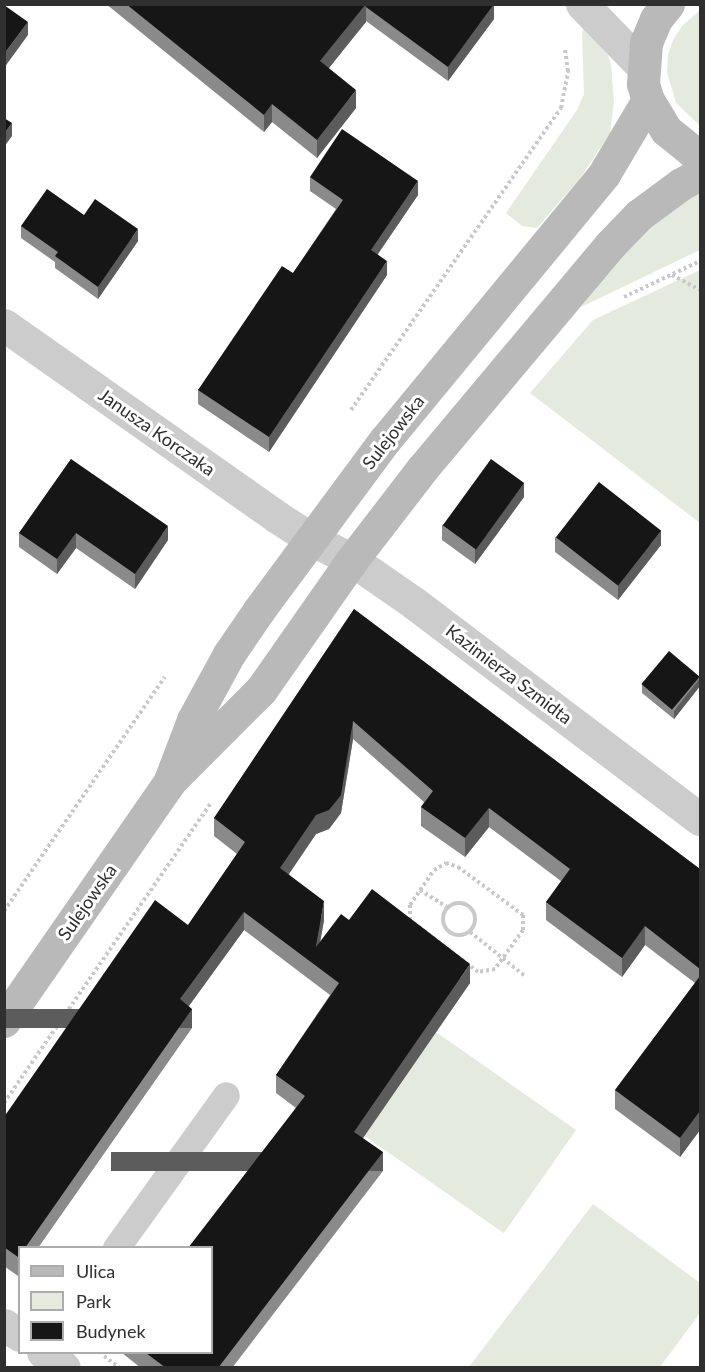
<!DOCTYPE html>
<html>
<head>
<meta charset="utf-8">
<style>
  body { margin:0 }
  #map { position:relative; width:705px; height:1372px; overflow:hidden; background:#fff; font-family:Lato,sans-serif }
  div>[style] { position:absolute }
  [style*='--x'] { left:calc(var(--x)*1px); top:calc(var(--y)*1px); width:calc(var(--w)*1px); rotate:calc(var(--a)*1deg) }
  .green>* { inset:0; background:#e5eade; transform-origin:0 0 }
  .path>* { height:4px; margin-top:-2px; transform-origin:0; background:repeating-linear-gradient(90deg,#c9c9c9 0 3px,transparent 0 6px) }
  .path>.ring { margin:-2px; padding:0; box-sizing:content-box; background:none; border:4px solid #c9c9c9; border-radius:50% }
  .service>* { height:27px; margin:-13.5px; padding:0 13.5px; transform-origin:13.5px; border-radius:13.5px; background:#ccc }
  .minor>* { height:33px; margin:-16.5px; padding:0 16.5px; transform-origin:16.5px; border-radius:16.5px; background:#ccc }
  .secondary>* { height:33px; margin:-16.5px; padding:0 16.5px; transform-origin:16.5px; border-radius:16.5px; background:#b9b9b9 }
  .wall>* { inset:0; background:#8a8a8a }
  .shaded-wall>* { inset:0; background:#5c5c5c; transform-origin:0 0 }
  .building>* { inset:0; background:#161616; transform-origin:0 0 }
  span { translate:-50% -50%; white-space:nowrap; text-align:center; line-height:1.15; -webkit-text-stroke:6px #fff; paint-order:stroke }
  .street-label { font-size:18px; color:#2f2f2f }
  .frame { position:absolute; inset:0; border:6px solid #2f2f2f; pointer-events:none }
  .legend { position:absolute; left:18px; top:1246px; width:195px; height:108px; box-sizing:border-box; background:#fff; border:2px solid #acacac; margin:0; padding:8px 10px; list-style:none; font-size:18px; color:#2f2f2f }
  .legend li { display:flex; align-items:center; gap:12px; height:30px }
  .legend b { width:30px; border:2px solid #acacac }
</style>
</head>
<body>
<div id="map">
  <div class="green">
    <div style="clip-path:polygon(700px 10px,700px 126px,676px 103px,667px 72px,668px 55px,673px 40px,682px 26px)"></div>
    <div style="clip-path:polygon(585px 22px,606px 49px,611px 65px,614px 102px,610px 133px,581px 177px,537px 228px,522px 226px,506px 213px,577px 110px,584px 94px,582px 34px)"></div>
    <div style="clip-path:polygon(700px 191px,700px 250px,581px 307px,615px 263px,656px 220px)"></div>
    <div style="clip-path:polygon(700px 270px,700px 523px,530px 393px,593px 320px)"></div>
    <div style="left:436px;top:1032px;width:171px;height:126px;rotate:35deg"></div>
    <div style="clip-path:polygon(593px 1204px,700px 1283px,700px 1313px,660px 1367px,469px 1367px)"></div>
  </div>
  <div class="path">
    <div style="--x:672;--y:275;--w:32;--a:28"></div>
    <div style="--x:624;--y:297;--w:84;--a:-25.3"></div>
    <div style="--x:351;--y:410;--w:368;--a:-55.2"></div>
    <div style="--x:561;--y:108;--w:38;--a:-79"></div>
    <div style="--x:568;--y:71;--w:22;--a:-98"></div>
    <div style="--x:446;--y:863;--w:13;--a:18"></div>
    <div style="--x:458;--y:867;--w:81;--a:36.4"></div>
    <div style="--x:523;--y:915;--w:15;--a:90"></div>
    <div style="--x:523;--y:930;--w:48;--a:125.7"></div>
    <div style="--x:495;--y:969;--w:17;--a:170"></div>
    <div style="--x:478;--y:972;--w:86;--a:-142.6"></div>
    <div style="--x:410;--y:920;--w:15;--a:-90"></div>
    <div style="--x:410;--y:905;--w:42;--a:-55.6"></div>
    <div style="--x:434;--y:870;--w:14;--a:-30"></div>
    <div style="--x:420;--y:890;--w:32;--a:32"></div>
    <div class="ring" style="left:443px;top:903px;width:28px;height:28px"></div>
    <div style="--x:4;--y:911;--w:284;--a:-55.5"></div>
    <div style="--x:470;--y:932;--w:70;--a:38.7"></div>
    <div style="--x:4;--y:1103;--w:363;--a:-55.4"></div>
    <div style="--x:104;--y:1356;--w:20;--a:37"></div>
  </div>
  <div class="service">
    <div style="--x:116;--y:1248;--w:188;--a:-54.3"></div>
  </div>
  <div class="minor">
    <div style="--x:582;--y:4;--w:86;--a:45.9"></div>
    <div style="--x:4;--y:325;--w:334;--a:35.1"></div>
    <div style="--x:277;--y:517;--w:40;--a:32.9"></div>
    <div style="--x:311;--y:539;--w:46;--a:27.1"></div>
    <div style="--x:352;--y:560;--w:75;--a:34.7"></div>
    <div style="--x:414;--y:603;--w:358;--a:37.1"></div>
    <div style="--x:4;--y:1325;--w:19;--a:32"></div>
    <div style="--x:43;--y:1352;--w:26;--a:37"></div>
  </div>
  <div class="secondary">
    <div style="--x:668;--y:4;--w:19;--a:129"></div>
    <div style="--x:656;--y:19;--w:25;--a:113"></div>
    <div style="--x:646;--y:42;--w:42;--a:94.1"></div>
    <div style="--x:643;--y:84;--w:17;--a:73"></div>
    <div style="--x:648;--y:100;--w:35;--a:59"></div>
    <div style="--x:666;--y:130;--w:35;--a:39"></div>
    <div style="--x:693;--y:152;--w:7;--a:16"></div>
    <div style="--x:174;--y:777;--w:123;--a:-45"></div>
    <div style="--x:261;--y:690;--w:159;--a:-55"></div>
    <div style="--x:352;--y:560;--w:115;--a:-52.4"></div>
    <div style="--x:422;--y:469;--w:292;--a:-50"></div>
    <div style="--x:610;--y:245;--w:42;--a:-46"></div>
    <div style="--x:639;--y:215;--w:52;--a:-36.4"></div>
    <div style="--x:681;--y:184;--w:21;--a:-28"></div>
    <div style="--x:4;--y:1021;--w:290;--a:-55.3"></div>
    <div style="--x:169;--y:783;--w:67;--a:-69.1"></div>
    <div style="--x:193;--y:720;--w:75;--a:-61.4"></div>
    <div style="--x:229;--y:654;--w:53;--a:-55.7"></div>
    <div style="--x:259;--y:610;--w:212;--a:-53.5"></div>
    <div style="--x:385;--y:440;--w:345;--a:-50.5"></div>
    <div style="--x:604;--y:174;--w:86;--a:-59.3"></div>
  </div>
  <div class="wall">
    <div style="clip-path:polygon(106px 4px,494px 4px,494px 19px,448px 81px,366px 21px,329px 68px,356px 108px,317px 158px,272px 122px,264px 132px)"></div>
    <div style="clip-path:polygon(310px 177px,418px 195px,378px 254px,387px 275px,269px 452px,198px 404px,198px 390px,293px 273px,336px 209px,310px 191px)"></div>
    <div style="clip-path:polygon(84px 215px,138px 241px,98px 299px,55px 268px,55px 262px,21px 238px,21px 226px)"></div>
    <div style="clip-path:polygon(71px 459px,168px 540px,135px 589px,76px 548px,57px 574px,19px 547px,19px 533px)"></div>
    <div style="clip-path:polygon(524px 497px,475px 564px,442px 540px,442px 525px)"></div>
    <div style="clip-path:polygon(555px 537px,661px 545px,618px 600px,555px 552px)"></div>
    <div style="clip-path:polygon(354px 609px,700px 869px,700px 1130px,680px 1157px,615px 1109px,615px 1090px,695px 983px,645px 945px,622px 977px,546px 920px,546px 902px,561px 881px,489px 827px,465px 857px,421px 826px,421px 807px,424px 802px,353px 739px,341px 813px,329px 829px,316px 834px,289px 874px,324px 920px,320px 942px,349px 920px,470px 983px,363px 1138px,383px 1171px,232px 1368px,141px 1368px,122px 1353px,212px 1353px,296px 1108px,276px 1093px,276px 1075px,330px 995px,244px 930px,189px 1006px,192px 1028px,38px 1248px,20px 1248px,18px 1276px,4px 1266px,4px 1117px,188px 925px,237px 854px,214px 836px,214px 818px)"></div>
    <div style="clip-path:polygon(700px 677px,700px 686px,674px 719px,642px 693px,642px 685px)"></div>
  </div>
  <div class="shaded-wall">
    <div style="clip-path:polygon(366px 4px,366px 22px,320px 79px,320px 61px)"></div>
    <div style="clip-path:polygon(494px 4px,494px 19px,448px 81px,448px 67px)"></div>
    <div style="clip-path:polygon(28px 22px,28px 35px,4px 68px,4px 54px)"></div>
    <div style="clip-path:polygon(356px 90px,356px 108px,317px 158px,317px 140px)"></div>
    <div style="clip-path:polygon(272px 104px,272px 122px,264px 132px,264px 115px)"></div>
    <div style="clip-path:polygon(12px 123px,12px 136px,4px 147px,4px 134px)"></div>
    <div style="clip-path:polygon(418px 181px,418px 195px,371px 264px,371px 250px)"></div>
    <div style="clip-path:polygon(138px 229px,138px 241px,98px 299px,98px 287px)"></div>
    <div style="clip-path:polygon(387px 261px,387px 275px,269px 452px,269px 437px)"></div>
    <div style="clip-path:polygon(524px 483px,524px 497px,475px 564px,475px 549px)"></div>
    <div style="clip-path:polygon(168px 526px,168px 540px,135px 589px,135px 574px)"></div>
    <div style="clip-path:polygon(661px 531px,661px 545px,618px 600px,618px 586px)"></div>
    <div style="clip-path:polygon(76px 533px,76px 548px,57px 574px,57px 559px)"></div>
    <div style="clip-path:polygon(700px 678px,700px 686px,674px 719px,674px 711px)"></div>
    <div style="clip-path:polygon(353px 721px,353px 739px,341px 813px,329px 829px,316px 834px,280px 887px,280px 868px)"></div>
    <div style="clip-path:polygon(489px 808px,489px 827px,465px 857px,465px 838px)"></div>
    <div style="clip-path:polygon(324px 901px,324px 920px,316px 966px,316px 947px)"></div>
    <div style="clip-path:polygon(244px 912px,244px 930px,180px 1018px,180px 999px)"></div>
    <div style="clip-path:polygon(645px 926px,645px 945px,622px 977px,622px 958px)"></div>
    <div style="clip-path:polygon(470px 964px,470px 983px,354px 1151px,354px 1132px)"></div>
    <div style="left:192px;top:1009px;width:19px;height:292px;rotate:90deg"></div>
    <div style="clip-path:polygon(700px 1111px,700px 1130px,680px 1157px,680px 1138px)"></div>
    <div style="left:383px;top:1152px;width:19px;height:272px;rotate:90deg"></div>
    <div style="clip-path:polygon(20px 1255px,20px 1274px,18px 1276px,18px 1257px)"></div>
  </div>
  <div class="building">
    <div style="clip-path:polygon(126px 4px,366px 4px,320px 61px,356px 90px,317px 140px,272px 104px,264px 115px)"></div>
    <div style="clip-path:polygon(366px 4px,494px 4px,448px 67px,366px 7px)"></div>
    <div style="clip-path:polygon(4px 5px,28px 22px,4px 54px)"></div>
    <div style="clip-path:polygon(4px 118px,12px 123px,4px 134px)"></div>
    <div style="clip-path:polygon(342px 129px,418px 181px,371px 250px,387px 261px,269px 437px,198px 390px,282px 266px,293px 273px,343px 200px,310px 177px)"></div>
    <div style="clip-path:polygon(47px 189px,84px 215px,95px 199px,138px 229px,98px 287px,55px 256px,58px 252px,21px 226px)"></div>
    <div style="clip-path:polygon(71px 459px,168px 526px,135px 574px,76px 533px,57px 559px,19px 533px)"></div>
    <div style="left:491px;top:459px;width:41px;height:82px;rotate:36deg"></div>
    <div style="left:599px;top:482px;width:79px;height:70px;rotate:38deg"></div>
    <div style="clip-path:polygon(354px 609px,700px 869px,700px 969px,645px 926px,622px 958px,546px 902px,570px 869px,489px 808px,465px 838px,421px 807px,433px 791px,353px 721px,341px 795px,329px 810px,316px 815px,280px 868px,324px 901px,316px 947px,341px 914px,349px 920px,372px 889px,470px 964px,354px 1132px,383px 1152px,218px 1368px,166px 1368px,146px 1353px,212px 1353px,212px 1248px,188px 1248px,305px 1096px,276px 1075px,339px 983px,244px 912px,180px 999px,192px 1009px,25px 1248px,20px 1248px,20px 1255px,18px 1257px,4px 1247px,4px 1117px,155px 900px,188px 925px,245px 842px,214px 818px)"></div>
    <div style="left:669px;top:651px;width:40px;height:43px;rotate:40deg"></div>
    <div style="clip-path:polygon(700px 976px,700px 1111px,680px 1138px,615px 1090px)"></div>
  </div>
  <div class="street-label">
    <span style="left:157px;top:432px;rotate:35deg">Janusza Korczaka</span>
    <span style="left:393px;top:432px;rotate:-52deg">Sulejowska</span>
    <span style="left:509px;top:674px;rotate:37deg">Kazimierza Szmidta</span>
    <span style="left:87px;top:902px;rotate:-55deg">Sulejowska</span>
  </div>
  <div class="frame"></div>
  <ul class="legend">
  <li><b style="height:8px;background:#b9b9b9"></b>Ulica</li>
  <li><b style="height:16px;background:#e5eade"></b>Park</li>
  <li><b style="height:16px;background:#161616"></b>Budynek</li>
  </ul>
</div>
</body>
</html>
